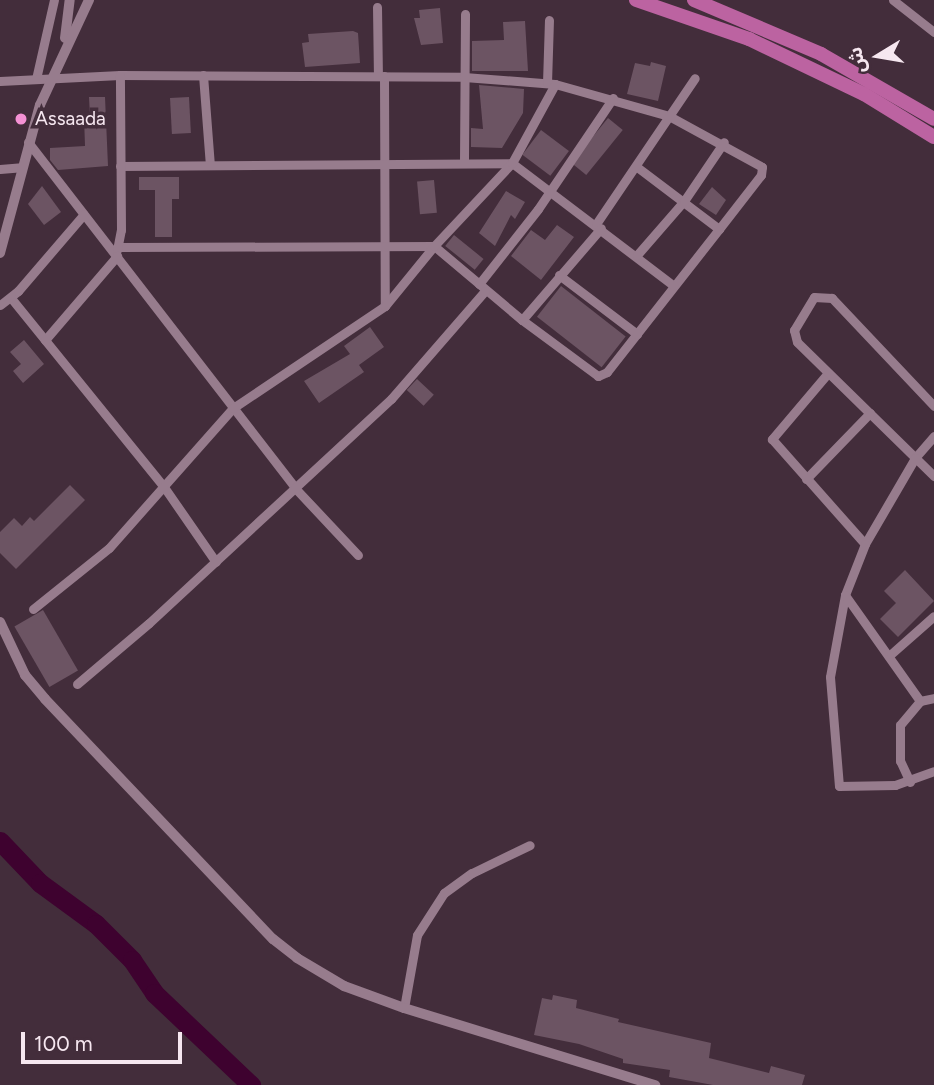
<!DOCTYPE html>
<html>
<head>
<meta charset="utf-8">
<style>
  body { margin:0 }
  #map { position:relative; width:934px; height:1085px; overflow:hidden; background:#432d3b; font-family:Figtree,"Noto Sans Arabic",sans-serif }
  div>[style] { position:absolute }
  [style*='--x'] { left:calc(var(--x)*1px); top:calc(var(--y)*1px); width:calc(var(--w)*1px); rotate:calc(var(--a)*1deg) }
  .river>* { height:19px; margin:-9.5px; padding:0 9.5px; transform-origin:9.5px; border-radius:9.5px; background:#3e022f }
  .building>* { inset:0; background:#6c5463; transform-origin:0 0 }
  .minor>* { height:9px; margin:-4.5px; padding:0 4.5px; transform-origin:4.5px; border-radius:4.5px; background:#977c8d }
  .tertiary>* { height:10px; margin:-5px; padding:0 5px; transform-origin:5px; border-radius:5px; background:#977c8d }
  .trunk>* { height:14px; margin:-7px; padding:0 7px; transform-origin:7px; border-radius:7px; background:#bc63a1 }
  .dots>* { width:19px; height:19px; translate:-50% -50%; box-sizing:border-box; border:4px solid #432d3b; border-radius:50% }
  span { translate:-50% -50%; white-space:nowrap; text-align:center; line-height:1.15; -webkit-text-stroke:7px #432d3b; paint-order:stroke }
  .poi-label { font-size:19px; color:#f6e7f0 }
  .left { translate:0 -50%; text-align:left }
  .north { position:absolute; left:843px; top:21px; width:70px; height:70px; -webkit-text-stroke:5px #432d3b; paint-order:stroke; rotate:259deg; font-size:19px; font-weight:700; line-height:28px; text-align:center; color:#f6e7f0 }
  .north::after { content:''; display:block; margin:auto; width:24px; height:32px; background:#f6e7f0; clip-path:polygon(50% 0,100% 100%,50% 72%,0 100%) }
  .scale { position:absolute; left:21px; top:1032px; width:161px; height:32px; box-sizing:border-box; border:4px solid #f6e7f0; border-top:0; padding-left:9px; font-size:21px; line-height:24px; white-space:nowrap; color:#f6e7f0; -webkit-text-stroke:5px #432d3b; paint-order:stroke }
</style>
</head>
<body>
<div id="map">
  <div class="river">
    <div style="--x:0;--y:841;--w:58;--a:46.4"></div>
    <div style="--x:40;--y:883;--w:69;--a:36.2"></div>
    <div style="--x:96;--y:924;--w:51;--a:45"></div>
    <div style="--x:132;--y:960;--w:40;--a:56"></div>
    <div style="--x:154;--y:993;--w:134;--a:43.5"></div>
  </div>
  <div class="building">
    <div style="clip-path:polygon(440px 8px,443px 43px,421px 45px,414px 18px,420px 18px,419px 10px)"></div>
    <div style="clip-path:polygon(525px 21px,528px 71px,472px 71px,472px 41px,504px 40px,503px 22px)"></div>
    <div style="clip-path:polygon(353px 31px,358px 33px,360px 63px,305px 67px,302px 43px,309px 42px,308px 34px)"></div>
    <div style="clip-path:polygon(651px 62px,666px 66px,658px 101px,627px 94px,635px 63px,650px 66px)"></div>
    <div style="clip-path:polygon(479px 85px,524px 89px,523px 113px,502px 148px,471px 147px,471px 128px,483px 129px)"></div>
    <div style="clip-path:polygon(89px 97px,105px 97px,108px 166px,58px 170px,50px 160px,50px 148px,85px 146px,84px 117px,90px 117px)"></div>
    <div style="left:189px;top:97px;width:36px;height:19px;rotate:87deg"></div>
    <div style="left:608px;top:118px;width:19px;height:58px;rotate:39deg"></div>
    <div style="left:541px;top:130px;width:35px;height:31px;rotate:37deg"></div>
    <div style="clip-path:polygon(139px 177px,179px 177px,179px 199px,172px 199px,172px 237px,155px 237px,155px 190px,139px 190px)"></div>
    <div style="left:434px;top:180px;width:33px;height:17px;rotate:85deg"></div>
    <div style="clip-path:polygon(42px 186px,61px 212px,44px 225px,28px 204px)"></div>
    <div style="clip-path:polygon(712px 187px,726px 200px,716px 215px,699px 204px)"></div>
    <div style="clip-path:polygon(506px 191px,525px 202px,515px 219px,511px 215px,495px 246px,479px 233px)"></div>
    <div style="clip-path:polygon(557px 225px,574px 237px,541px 280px,511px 256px,531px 230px,545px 240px)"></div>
    <div style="left:454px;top:235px;width:38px;height:14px;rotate:39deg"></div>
    <div style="left:561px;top:286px;width:82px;height:39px;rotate:38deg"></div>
    <div style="clip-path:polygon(370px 327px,384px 347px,359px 365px,364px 372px,319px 403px,304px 381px,350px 354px,344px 346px)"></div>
    <div style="clip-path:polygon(24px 340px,44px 364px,23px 383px,13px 371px,21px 364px,10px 352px)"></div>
    <div style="left:417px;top:379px;width:23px;height:15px;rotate:43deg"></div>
    <div style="clip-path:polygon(70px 485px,85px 500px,16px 569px,0 553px,0 532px,14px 518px,22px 526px,30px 517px,34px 521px)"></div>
    <div style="clip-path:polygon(905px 570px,934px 601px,898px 637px,880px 619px,896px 603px,884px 591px)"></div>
    <div style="left:43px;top:610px;width:70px;height:33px;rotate:60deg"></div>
    <div style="clip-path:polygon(553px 995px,577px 1000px,576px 1008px,619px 1019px,618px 1022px,711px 1043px,709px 1058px,769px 1073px,771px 1066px,805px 1075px,802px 1085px,713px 1085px,669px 1077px,670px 1070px,623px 1063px,623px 1059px,579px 1044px,534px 1035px,542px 998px,552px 1000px)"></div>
  </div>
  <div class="minor">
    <div style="--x:893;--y:0;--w:52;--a:38"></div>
    <div style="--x:377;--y:7;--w:69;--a:89.2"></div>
    <div style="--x:203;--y:75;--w:90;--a:85.6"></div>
    <div style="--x:384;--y:76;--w:230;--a:89.8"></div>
    <div style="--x:36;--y:79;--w:81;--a:-77.2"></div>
    <div style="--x:0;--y:81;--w:120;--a:-2.9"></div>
    <div style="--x:120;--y:75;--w:344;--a:0.3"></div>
    <div style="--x:464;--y:77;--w:91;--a:4.4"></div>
    <div style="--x:555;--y:84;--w:118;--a:15.7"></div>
    <div style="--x:669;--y:116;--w:106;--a:28.7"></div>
    <div style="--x:762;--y:167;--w:8;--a:97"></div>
    <div style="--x:761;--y:175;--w:68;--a:127.9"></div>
    <div style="--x:719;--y:229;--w:182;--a:128.1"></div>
    <div style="--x:607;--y:372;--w:10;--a:156"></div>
    <div style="--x:598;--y:376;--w:94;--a:-143.6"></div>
    <div style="--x:522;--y:320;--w:115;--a:-139.9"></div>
    <div style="--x:434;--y:246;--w:314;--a:179.8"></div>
    <div style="--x:547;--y:83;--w:63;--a:-88.2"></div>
    <div style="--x:28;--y:142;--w:437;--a:52.3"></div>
    <div style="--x:295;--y:488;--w:92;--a:46.8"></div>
    <div style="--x:464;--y:160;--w:146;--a:-89.6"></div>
    <div style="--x:120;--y:166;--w:392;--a:-0.4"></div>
    <div style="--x:512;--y:163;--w:203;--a:37.2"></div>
    <div style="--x:637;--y:167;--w:103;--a:37.1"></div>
    <div style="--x:0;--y:169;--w:21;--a:-5"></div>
    <div style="--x:596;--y:224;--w:176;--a:-55.9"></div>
    <div style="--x:117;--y:250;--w:20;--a:-79"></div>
    <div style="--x:121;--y:230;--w:155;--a:-90.4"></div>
    <div style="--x:637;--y:255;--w:72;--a:-49"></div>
    <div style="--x:684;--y:201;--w:71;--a:-55.9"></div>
    <div style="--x:559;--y:275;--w:98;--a:37.1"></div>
    <div style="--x:479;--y:284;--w:95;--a:-51.8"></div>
    <div style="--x:538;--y:209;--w:134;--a:-56"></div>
    <div style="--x:11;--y:298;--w:243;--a:51"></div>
    <div style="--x:164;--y:487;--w:91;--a:55.3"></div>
    <div style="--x:0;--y:305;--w:23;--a:-38"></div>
    <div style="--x:18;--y:291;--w:101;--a:-49.4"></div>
    <div style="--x:522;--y:320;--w:121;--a:-49.3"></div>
    <div style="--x:45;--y:340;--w:111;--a:-49.4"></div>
    <div style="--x:828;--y:373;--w:87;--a:130.3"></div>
    <div style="--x:772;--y:439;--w:140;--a:48.5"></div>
    <div style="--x:934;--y:406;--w:149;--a:-133.4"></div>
    <div style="--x:832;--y:298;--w:18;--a:-177"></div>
    <div style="--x:814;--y:297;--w:39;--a:121"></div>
    <div style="--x:794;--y:330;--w:12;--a:76"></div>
    <div style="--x:797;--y:342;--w:192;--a:44.4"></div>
    <div style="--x:934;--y:436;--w:29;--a:131"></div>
    <div style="--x:915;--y:458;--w:99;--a:120.2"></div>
    <div style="--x:865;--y:544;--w:55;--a:111.4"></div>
    <div style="--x:845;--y:595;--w:83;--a:100.4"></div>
    <div style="--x:830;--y:677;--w:109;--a:85.3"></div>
    <div style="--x:839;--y:786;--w:56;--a:-1"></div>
    <div style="--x:895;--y:785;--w:41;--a:-19.7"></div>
    <div style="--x:806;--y:479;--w:92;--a:-45.9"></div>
    <div style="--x:845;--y:595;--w:130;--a:54.7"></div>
    <div style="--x:33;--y:609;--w:97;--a:-38.8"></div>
    <div style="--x:109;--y:548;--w:187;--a:-48.5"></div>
    <div style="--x:233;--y:408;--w:183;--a:-33.9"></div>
    <div style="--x:385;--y:306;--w:77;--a:-50.8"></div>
    <div style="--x:434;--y:246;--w:114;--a:-46.8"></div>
    <div style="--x:512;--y:163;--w:90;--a:-61.4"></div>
    <div style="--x:891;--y:654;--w:57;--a:-41.5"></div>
    <div style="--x:77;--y:684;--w:94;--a:-40.3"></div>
    <div style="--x:149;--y:623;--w:330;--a:-42.8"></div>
    <div style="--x:391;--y:399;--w:143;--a:-49"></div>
    <div style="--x:910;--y:782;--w:23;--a:-115"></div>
    <div style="--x:900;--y:761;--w:36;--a:-90"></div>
    <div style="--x:900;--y:725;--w:31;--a:-50"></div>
    <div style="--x:920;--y:701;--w:14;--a:-12"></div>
    <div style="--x:404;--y:1008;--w:74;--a:-79.9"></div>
    <div style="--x:417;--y:935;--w:50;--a:-57.3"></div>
    <div style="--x:444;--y:893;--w:34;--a:-36"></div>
    <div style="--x:472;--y:873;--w:64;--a:-25.8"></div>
  </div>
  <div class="tertiary">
    <div style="--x:65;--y:38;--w:38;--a:-83"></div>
    <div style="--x:0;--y:253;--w:153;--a:-74.9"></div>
    <div style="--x:40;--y:105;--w:116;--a:-65"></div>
    <div style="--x:0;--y:622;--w:59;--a:64.7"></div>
    <div style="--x:25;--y:675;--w:31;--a:50"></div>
    <div style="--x:45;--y:699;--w:331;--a:46.5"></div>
    <div style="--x:273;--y:939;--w:31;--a:38"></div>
    <div style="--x:297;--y:958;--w:55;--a:30.8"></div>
    <div style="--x:344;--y:986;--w:64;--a:20.1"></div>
    <div style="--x:404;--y:1008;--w:263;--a:17.1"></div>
  </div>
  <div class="trunk">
    <div style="--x:636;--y:0;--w:120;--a:19"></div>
    <div style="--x:749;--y:39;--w:127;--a:25.6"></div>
    <div style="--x:864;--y:94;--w:82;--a:31.6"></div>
    <div style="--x:694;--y:0;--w:138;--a:23"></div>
    <div style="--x:821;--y:54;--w:130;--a:29.9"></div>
  </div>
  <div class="dots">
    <div style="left:21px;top:119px;background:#f491d4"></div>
  </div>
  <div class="poi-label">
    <span class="left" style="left:35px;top:119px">Assaada</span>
  </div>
  <div class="north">ش</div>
  <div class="scale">100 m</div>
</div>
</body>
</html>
